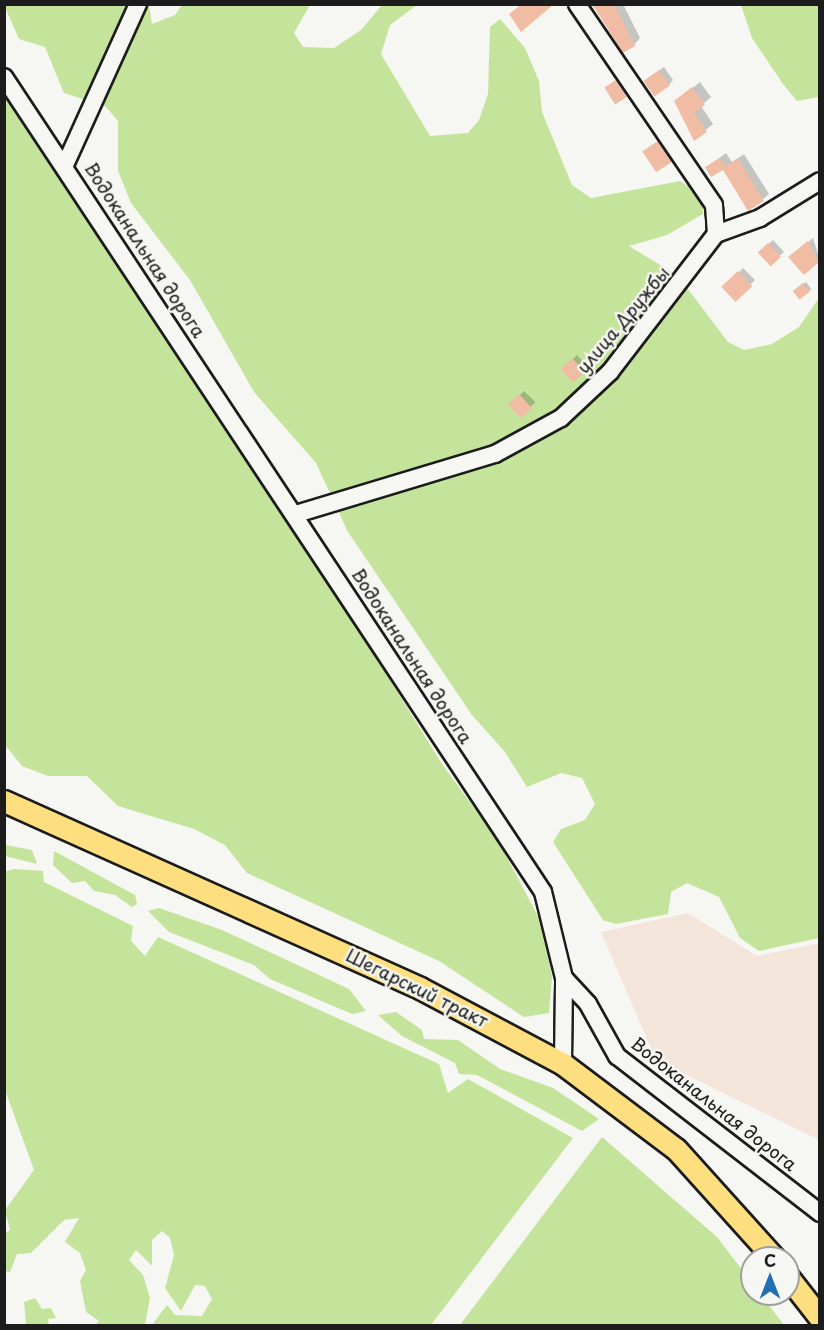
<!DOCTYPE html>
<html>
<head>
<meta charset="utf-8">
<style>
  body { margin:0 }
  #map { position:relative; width:824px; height:1330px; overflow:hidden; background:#f6f6f2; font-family:"Playpen Sans",sans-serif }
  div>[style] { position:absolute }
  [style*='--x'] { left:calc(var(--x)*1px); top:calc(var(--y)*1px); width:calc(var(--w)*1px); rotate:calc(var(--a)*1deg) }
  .built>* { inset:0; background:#f4e5db }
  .green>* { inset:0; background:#c4e49c }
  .shadow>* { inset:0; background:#0003; transform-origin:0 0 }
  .building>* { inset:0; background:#f1bca4; transform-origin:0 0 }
  .roads { filter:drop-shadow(2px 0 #1c1c1c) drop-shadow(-2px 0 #1c1c1c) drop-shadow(0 2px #1c1c1c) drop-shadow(0 -2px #1c1c1c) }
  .minor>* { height:16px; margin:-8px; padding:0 8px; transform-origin:8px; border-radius:8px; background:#f6f6f2 }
  .major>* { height:21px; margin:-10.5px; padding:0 10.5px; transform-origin:10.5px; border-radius:10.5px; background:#fedf80 }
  span { translate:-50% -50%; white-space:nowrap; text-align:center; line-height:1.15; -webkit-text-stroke:5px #f6f6f2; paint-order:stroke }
  .street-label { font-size:18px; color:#1c1c1c }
  .frame { position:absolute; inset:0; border:6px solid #1c1c1c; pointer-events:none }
  .north { position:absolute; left:740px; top:1246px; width:60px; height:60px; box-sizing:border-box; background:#f6f6f2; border:2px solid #9f9f9c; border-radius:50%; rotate:0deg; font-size:16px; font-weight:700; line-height:24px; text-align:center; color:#1c1c1c }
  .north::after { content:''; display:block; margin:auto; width:21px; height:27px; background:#1f6fb2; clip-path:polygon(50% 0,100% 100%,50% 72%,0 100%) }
</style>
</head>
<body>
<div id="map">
  <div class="built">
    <div style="clip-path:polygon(688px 913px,757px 956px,819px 943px,819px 1140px,656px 1060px,601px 932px)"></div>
  </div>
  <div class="green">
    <div style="clip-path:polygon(4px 5px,149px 5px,152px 24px,175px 15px,182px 5px,310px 5px,294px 33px,303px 47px,334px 48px,361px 30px,382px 5px,417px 5px,390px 25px,381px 54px,430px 136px,468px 133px,479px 120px,488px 94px,490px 27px,500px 19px,525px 48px,539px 81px,542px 112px,572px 185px,591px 198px,680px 181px,702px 195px,703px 214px,667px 235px,629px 246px,678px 276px,728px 342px,744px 350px,772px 344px,799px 327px,819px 298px,819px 938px,759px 951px,740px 938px,719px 897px,687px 883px,671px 892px,668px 914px,616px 924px,603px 920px,553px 842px,561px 829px,585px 820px,595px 804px,582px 778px,561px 773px,527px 787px,505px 752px,472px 715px,348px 532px,316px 463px,254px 392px,190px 280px,131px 203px,118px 171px,118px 121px,105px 106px,64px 93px,45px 47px,19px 39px)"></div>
    <div style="clip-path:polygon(741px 5px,819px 5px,819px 97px,797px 101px,783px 84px,752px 38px)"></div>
    <div style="clip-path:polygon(4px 93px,348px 612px,442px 764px,499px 842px,543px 926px,552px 977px,549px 1013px,524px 1017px,439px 961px,247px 873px,225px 845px,194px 829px,118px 806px,87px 776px,48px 776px,22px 766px,5px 745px)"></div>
    <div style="clip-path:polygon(5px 845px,32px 850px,37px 864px,5px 856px)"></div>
    <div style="clip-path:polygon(54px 851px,135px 895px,137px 904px,132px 907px,115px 895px,94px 891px,85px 881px,72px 883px,53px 865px)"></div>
    <div style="clip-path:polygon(14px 869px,43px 871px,44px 882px,133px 926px,131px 941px,145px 956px,158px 937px,439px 1064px,448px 1093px,468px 1079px,573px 1138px,431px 1325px,152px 1325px,167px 1305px,175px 1315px,202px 1316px,212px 1299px,205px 1286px,195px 1285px,181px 1311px,172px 1298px,165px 1288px,174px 1255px,170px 1238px,162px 1231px,152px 1240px,152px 1266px,136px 1250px,129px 1260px,143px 1275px,150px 1298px,145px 1325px,95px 1325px,99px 1321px,86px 1312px,80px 1281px,86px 1270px,80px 1253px,65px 1242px,79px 1218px,64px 1220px,31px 1253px,17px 1254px,10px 1272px,5px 1271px,5px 1233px,10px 1230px,5px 1210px,34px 1170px,5px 1090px,4px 872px)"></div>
    <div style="clip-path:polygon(159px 908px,222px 930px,349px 989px,366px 1011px,352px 1014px,270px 979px,254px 965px,169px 932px,148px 911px)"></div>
    <div style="clip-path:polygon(396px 1012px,422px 1030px,424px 1039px,458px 1040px,500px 1069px,553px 1088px,599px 1119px,582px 1131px,477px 1075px,459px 1074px,455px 1063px,402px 1036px,378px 1015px)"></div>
    <div style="clip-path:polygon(602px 1137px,717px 1237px,752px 1283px,752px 1294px,760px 1294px,784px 1325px,460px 1325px)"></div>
    <div style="clip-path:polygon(35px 1298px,42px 1309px,51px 1308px,56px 1318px,48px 1319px,49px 1325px,26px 1325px,24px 1302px)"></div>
  </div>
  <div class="shadow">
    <div style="clip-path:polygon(593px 4px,623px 4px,640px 38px,634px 45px)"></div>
    <div style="clip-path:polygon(664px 67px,673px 80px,669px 85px,650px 77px)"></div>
    <div style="left:621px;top:77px;width:17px;height:18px;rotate:57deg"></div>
    <div style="clip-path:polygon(700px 82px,711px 97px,701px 106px,713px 124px,695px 139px,676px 101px)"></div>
    <div style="clip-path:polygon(662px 138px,675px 157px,671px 161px,644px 151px)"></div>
    <div style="clip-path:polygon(726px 153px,732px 162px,744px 154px,769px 194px,763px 199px,723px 168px,707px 167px)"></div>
    <div style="clip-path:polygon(813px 238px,820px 260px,804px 273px,795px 253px)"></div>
    <div style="left:773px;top:240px;width:16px;height:18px;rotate:47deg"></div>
    <div style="left:743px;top:268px;width:17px;height:28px;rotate:45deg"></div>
    <div style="left:806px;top:282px;width:9px;height:14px;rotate:54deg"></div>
    <div style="clip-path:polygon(640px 301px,646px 307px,637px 319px,626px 315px)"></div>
    <div style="left:577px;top:355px;width:16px;height:20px;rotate:47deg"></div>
    <div style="left:524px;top:391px;width:16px;height:19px;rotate:45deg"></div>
  </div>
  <div class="building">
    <div style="clip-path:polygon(522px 4px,554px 4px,521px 32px,509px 14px)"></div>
    <div style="clip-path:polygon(592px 4px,614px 4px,635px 46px,623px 53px)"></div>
    <div style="left:659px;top:70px;width:19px;height:19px;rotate:55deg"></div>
    <div style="left:616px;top:80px;width:20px;height:14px;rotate:57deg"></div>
    <div style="clip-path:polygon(692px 87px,705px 105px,694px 113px,707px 132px,694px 141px,674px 101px)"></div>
    <div style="left:658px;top:141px;width:25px;height:19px;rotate:56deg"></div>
    <div style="clip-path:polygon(720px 158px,725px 166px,738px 159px,764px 201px,748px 211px,723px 170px,711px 177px,705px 167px)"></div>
    <div style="clip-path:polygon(808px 241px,819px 262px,804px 275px,788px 257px)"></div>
    <div style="left:768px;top:243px;width:19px;height:14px;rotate:47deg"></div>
    <div style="left:738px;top:271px;width:21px;height:23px;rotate:47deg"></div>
    <div style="left:803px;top:283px;width:11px;height:13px;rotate:52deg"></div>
    <div style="clip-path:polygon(635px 304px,643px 312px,633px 325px,624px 315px)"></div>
    <div style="left:572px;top:358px;width:19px;height:16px;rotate:47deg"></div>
    <div style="left:519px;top:394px;width:19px;height:15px;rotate:47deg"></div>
  </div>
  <div class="roads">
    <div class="minor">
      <div style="--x:4;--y:77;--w:977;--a:56.52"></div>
      <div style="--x:543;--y:892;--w:89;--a:76.3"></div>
      <div style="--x:564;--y:978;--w:35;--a:47"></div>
      <div style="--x:588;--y:1004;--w:60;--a:60.9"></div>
      <div style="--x:617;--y:1056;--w:257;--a:37.7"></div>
      <div style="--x:65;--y:165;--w:177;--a:-65.6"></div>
      <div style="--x:716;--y:234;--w:47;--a:-20"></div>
      <div style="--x:760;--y:218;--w:70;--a:-31.7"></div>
      <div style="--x:296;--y:514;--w:208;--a:-16.8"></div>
      <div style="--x:495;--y:454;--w:75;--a:-28.6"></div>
      <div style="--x:561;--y:418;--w:67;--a:-43.2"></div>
      <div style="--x:610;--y:372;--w:174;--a:-52.5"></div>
      <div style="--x:716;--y:234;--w:29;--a:-94"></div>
      <div style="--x:714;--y:205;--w:243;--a:-124.3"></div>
      <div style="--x:563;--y:1064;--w:86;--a:-89.3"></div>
    </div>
    <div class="major">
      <div style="--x:4;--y:801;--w:456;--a:24.2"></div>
      <div style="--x:420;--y:988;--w:162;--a:28"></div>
      <div style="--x:563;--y:1064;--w:141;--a:37"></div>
      <div style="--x:676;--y:1149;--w:147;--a:48"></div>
      <div style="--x:788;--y:1277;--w:52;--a:52"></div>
    </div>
  </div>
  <div class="street-label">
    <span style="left:145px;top:250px;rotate:57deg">Водоканальная дорога</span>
    <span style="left:623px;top:320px;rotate:-50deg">улица Дружбы</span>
    <span style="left:412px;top:656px;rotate:57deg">Водоканальная дорога</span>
    <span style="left:417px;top:988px;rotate:26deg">Шегарский тракт</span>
    <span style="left:714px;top:1104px;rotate:38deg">Водоканальная дорога</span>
  </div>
  <div class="frame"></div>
  <div class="north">С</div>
</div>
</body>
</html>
